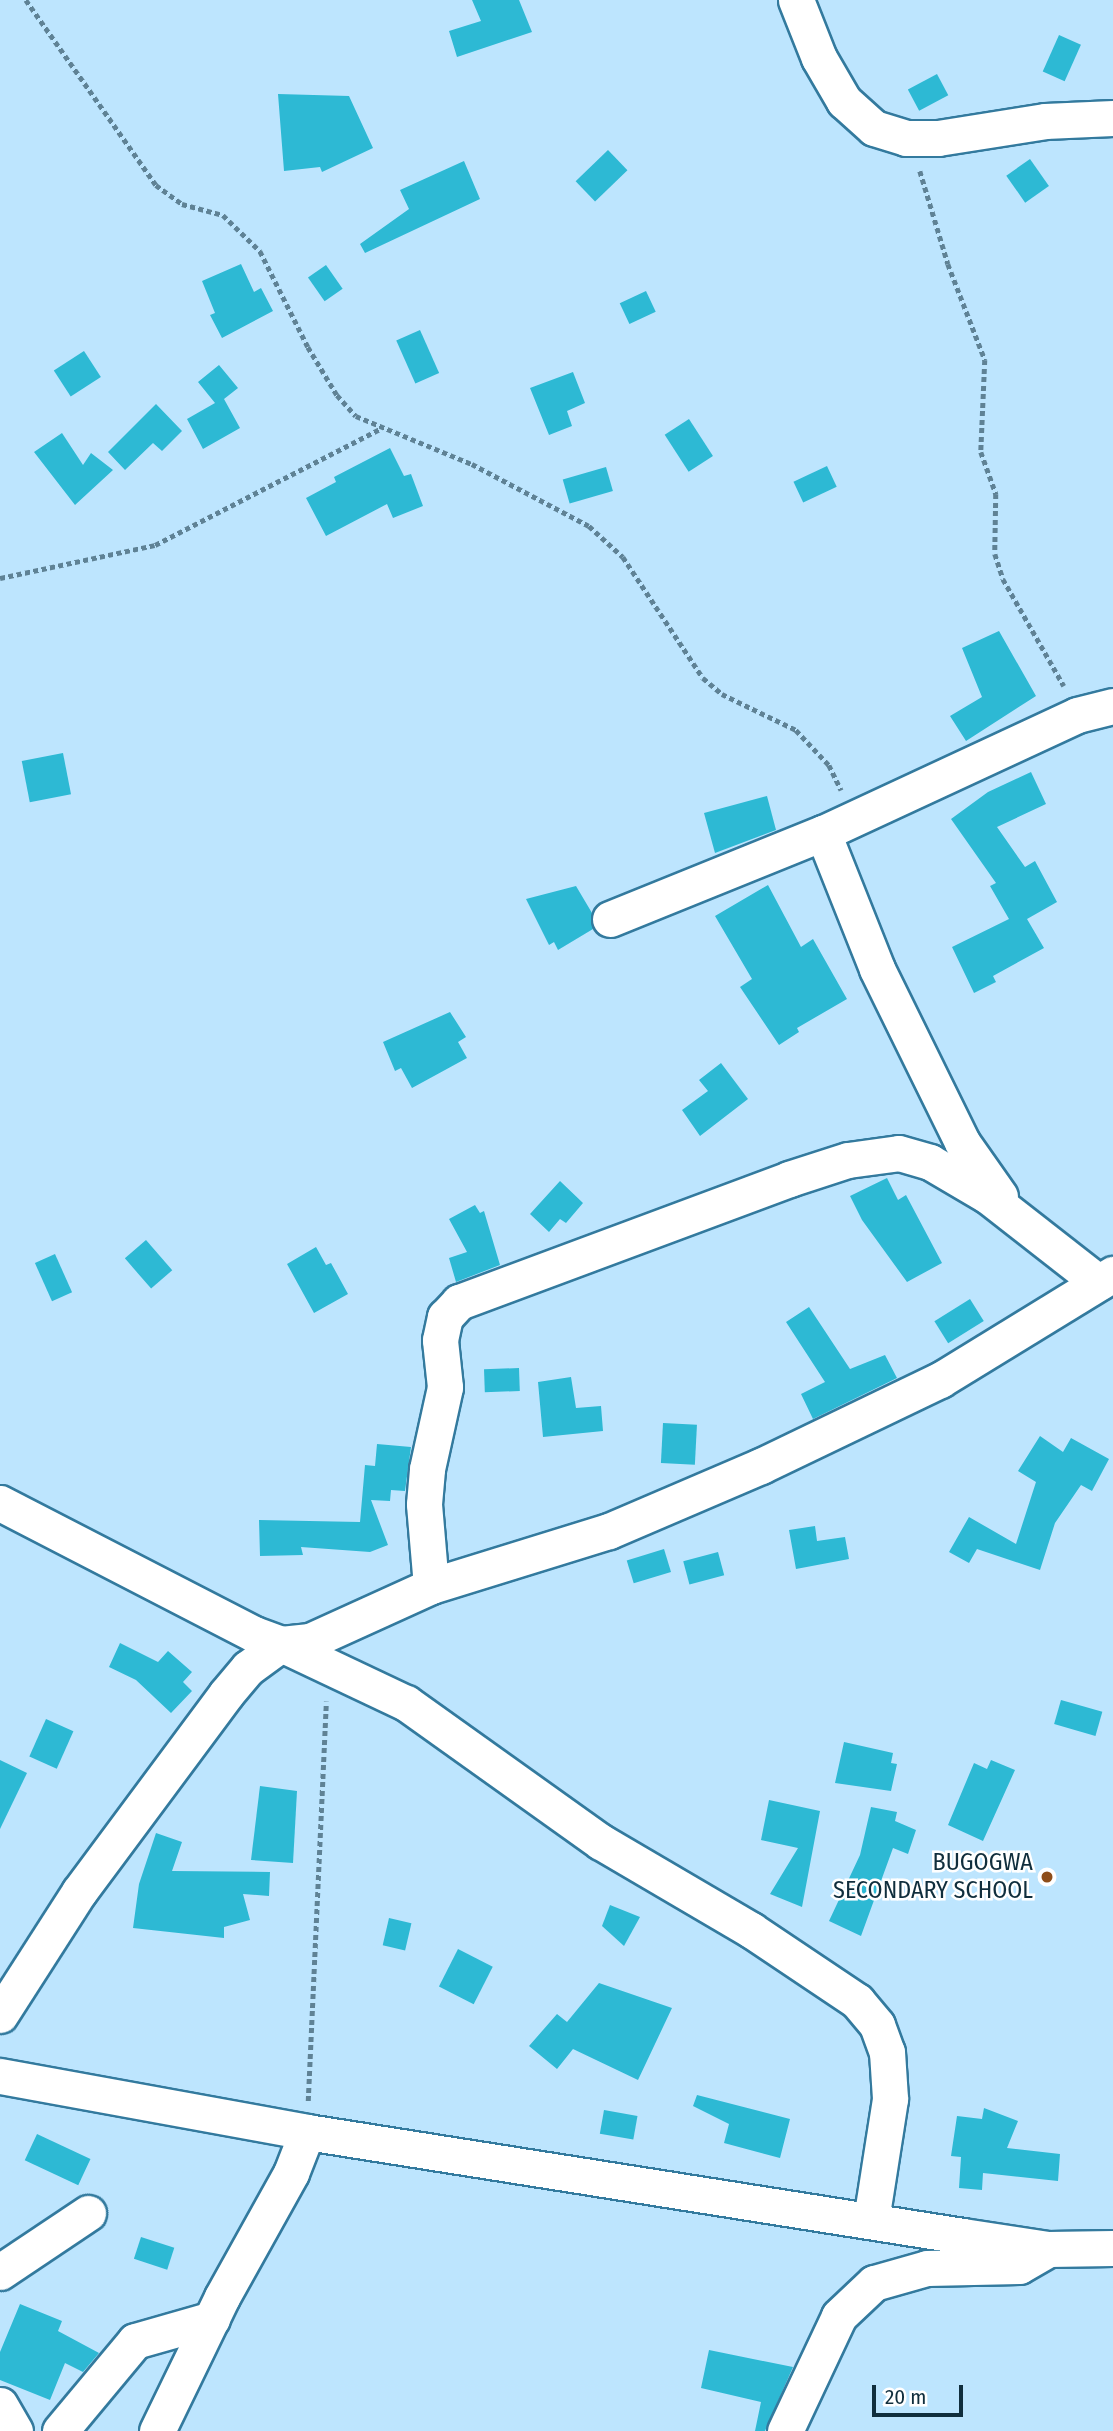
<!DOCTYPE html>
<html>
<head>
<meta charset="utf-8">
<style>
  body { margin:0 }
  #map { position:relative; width:1113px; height:2431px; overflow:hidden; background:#bde5fe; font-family:"Fira Sans Condensed",sans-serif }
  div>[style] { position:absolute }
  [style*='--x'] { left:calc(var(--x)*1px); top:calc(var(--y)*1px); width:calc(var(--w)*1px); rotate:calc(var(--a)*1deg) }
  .building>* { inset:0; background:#2db9d4; transform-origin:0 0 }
  .path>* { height:4.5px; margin-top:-2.25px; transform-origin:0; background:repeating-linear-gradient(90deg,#5f8295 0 5px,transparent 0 8.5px) }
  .roads { filter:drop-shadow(2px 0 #337a9e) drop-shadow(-2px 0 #337a9e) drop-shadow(0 2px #337a9e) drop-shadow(0 -2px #337a9e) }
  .minor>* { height:35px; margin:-17.5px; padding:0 17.5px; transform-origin:17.5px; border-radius:17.5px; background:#fff }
  .dots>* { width:19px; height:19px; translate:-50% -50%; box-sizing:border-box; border:4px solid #fff; border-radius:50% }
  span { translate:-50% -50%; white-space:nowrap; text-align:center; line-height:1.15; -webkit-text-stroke:5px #fff; paint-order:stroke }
  .poi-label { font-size:24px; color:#102e3d }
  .right { translate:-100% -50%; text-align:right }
  .scale { position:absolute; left:872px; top:2385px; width:91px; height:32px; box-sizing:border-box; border:4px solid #102e3d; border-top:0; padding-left:9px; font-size:21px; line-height:24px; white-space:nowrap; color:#102e3d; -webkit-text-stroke:5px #fff; paint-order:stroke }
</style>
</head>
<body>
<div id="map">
  <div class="building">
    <div style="clip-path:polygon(472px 0,519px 0,532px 32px,457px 57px,449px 31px,481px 21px)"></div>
    <div style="left:1059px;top:35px;width:24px;height:40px;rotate:24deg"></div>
    <div style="left:937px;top:74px;width:24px;height:33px;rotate:62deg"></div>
    <div style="clip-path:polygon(278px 94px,349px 96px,373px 148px,322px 172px,320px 167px,284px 171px)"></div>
    <div style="left:608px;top:150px;width:28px;height:45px;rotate:46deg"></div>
    <div style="left:1030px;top:159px;width:33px;height:29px;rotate:55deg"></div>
    <div style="clip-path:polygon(464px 161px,480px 199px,365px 253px,360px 244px,409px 209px,400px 190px)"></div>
    <div style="clip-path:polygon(241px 264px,254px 292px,261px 288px,273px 311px,222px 338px,210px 315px,215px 313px,202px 281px)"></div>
    <div style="left:326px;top:265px;width:29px;height:22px;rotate:55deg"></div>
    <div style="left:646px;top:291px;width:23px;height:29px;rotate:65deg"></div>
    <div style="left:420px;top:330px;width:47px;height:26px;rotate:66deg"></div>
    <div style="left:84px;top:351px;width:31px;height:36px;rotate:57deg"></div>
    <div style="clip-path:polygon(219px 365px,238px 388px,224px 399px,240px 428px,203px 449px,187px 419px,215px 403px,198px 382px)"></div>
    <div style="clip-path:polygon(573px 372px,585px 403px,567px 411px,572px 426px,549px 435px,530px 388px)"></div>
    <div style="clip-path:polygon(156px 404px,182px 431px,162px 451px,153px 443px,125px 470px,108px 452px)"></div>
    <div style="left:689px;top:419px;width:44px;height:29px;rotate:57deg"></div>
    <div style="clip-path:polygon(62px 433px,83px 465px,91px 453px,113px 470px,75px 505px,34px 452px)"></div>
    <div style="clip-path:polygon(390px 448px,404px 476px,411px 474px,423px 506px,393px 518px,387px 504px,326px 536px,306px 498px,336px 482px,334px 477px)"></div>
    <div style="left:827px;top:466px;width:23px;height:37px;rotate:65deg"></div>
    <div style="left:606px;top:467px;width:25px;height:45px;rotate:74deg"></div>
    <div style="clip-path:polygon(999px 631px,1036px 696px,966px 741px,950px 716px,982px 697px,962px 648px)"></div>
    <div style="left:63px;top:753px;width:42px;height:42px;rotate:79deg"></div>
    <div style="clip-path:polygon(1031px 772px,1046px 804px,997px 827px,1025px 867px,1035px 861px,1057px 902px,1027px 919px,1044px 948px,993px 976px,996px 982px,974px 993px,952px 947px,1009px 919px,990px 886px,996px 883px,951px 819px,988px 792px)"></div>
    <div style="clip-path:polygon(767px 796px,776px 830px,715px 853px,704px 813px)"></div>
    <div style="clip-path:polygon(768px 885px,801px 947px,813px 939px,847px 999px,797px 1028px,799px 1032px,779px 1045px,740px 987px,752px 979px,715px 916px)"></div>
    <div style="clip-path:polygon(576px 886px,592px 913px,593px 929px,558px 950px,554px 942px,549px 945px,526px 899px)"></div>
    <div style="clip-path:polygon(450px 1012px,466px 1037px,458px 1042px,467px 1058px,412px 1088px,401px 1068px,395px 1071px,383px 1042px)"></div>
    <div style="clip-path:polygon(721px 1063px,748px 1099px,700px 1136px,682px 1110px,708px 1091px,699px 1080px)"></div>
    <div style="clip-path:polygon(887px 1178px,898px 1200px,906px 1195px,942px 1263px,907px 1282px,862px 1220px,850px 1196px)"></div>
    <div style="clip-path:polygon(560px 1181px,583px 1203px,566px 1223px,560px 1219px,549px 1232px,530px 1214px)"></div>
    <div style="clip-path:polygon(475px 1205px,480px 1213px,484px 1211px,500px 1265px,456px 1282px,449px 1258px,467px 1252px,449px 1219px)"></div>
    <div style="left:146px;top:1240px;width:40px;height:28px;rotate:49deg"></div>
    <div style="clip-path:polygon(316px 1247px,326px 1265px,331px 1263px,348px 1294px,314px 1313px,287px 1264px)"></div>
    <div style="left:55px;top:1254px;width:42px;height:22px;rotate:66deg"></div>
    <div style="left:970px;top:1299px;width:26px;height:42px;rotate:58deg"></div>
    <div style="clip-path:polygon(809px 1307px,850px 1369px,885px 1355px,897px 1378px,813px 1419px,801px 1394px,825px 1382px,786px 1322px)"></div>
    <div style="left:519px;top:1368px;width:23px;height:35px;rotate:88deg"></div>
    <div style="clip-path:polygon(571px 1377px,576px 1408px,601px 1406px,603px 1431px,543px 1437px,538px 1382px)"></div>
    <div style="left:663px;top:1423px;width:34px;height:40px;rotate:3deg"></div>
    <div style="clip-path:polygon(1040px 1436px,1063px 1452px,1071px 1438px,1109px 1459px,1092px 1491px,1081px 1485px,1055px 1523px,1040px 1570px,977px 1549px,969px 1563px,949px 1552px,969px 1517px,1016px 1544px,1036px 1482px,1018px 1471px)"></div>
    <div style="clip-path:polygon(377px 1444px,411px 1447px,405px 1491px,391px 1490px,390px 1501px,371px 1500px,388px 1545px,370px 1552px,301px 1547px,303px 1555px,260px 1556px,259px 1520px,360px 1522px,365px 1465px,375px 1466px)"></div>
    <div style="clip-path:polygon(815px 1526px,817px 1541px,845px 1537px,849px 1559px,796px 1569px,789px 1530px)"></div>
    <div style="left:664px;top:1549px;width:24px;height:39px;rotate:73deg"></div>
    <div style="left:718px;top:1552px;width:24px;height:36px;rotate:75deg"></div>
    <div style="clip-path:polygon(120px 1643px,158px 1662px,168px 1651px,192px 1672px,183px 1682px,192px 1691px,171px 1713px,136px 1680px,109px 1667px)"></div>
    <div style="left:1061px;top:1700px;width:43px;height:25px;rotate:16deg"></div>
    <div style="left:46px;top:1719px;width:30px;height:41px;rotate:24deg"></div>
    <div style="clip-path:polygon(844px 1742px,893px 1753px,891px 1763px,897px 1764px,891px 1791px,835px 1783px)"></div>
    <div style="clip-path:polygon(0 1760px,27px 1773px,0 1829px)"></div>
    <div style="clip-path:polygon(991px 1760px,1015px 1770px,983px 1841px,948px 1825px,974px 1763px,987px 1769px)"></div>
    <div style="clip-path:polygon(260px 1786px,297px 1791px,293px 1863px,251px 1860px)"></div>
    <div style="clip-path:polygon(769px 1800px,820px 1811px,802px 1907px,770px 1894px,798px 1848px,761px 1840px)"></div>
    <div style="clip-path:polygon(871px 1807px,897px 1812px,895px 1821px,916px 1830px,908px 1854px,893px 1848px,861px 1936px,829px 1921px,860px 1855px)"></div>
    <div style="clip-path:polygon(156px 1833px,182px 1842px,172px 1871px,270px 1872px,269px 1896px,243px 1894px,250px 1920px,224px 1927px,224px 1938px,133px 1928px,139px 1884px)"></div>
    <div style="clip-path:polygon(610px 1905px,640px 1917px,624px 1946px,602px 1926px)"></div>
    <div style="left:389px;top:1918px;width:23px;height:28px;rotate:13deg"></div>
    <div style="left:458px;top:1949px;width:39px;height:42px;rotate:27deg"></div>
    <div style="clip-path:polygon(599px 1983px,672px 2008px,638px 2080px,573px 2049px,557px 2069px,529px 2046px,557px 2014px,567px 2022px)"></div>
    <div style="clip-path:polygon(697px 2095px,790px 2119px,780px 2158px,724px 2143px,729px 2124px,693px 2106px)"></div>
    <div style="clip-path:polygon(984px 2108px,1018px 2121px,1007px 2148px,1060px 2154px,1058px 2181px,983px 2173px,982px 2190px,959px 2188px,961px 2157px,951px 2156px,957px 2116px,982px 2119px)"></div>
    <div style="left:604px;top:2110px;width:34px;height:24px;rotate:10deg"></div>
    <div style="left:37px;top:2134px;width:59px;height:29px;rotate:25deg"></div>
    <div style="left:141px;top:2237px;width:35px;height:23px;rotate:18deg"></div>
    <div style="clip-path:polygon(20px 2304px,62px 2321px,58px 2331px,99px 2353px,83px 2372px,65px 2363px,50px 2400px,0 2380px,0 2352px)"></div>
    <div style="clip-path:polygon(709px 2350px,793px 2367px,765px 2431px,755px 2431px,761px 2402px,701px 2388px)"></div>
  </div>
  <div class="path">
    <div style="--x:26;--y:0;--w:226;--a:54.9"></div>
    <div style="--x:156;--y:185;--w:32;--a:36"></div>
    <div style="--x:182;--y:204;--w:42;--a:15"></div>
    <div style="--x:223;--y:215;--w:52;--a:44.2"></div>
    <div style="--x:260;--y:251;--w:107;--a:63.4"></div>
    <div style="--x:308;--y:347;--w:56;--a:58.9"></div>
    <div style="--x:337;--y:395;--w:28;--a:48"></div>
    <div style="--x:356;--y:416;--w:126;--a:22.5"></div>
    <div style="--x:472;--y:464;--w:132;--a:27.9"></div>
    <div style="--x:589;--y:526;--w:46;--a:42.4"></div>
    <div style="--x:623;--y:557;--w:145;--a:56.5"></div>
    <div style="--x:703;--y:678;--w:25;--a:40"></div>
    <div style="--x:722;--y:694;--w:82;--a:25.9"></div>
    <div style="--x:796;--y:730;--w:48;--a:46.7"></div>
    <div style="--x:829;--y:765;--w:28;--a:64"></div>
    <div style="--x:920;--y:171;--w:97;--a:73.2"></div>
    <div style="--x:948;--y:264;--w:103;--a:68.9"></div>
    <div style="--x:985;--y:360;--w:92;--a:92.5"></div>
    <div style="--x:981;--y:452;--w:45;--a:70.3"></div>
    <div style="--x:996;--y:494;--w:60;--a:91"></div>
    <div style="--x:995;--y:554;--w:26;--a:72"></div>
    <div style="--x:1003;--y:579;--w:123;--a:60.3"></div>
    <div style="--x:0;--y:578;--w:158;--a:-12"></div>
    <div style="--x:155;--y:545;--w:253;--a:-27.3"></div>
    <div style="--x:308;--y:2101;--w:400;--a:-87.4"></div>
  </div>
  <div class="roads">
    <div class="minor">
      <div style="--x:796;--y:0;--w:62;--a:68.4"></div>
      <div style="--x:819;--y:58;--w:50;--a:59.8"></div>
      <div style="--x:844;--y:101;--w:40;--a:42"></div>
      <div style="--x:874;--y:128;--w:34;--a:17"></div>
      <div style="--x:906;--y:138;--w:32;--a:0"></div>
      <div style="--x:938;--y:138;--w:108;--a:-9"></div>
      <div style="--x:1045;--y:121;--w:68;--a:-2.5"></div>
      <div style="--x:823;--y:833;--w:146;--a:68.3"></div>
      <div style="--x:877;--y:969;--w:193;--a:63.8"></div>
      <div style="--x:962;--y:1142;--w:66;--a:54.9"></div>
      <div style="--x:610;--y:919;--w:230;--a:-22"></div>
      <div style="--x:823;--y:833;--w:280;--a:-24.9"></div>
      <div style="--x:1077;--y:715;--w:37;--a:-14"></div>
      <div style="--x:0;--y:1503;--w:286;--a:27.3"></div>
      <div style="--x:254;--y:1634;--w:29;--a:20"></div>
      <div style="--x:281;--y:1644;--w:29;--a:-6"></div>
      <div style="--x:310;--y:1641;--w:133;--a:-24.4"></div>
      <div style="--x:431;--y:1586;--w:186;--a:-17.2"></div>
      <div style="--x:609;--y:1531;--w:165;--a:-23.2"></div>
      <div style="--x:761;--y:1466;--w:199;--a:-25.7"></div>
      <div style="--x:940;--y:1380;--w:203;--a:-31.5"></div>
      <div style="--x:431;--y:1586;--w:82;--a:-94.9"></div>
      <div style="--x:424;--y:1504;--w:35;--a:-85"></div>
      <div style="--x:427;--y:1469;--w:84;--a:-77.6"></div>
      <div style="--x:445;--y:1387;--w:47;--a:-96.1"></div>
      <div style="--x:440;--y:1340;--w:24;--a:-78"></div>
      <div style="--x:445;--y:1317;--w:21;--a:-47"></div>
      <div style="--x:459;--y:1302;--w:352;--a:-20.4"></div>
      <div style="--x:789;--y:1179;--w:62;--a:-17.9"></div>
      <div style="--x:848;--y:1160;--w:51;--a:-7.8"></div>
      <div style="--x:899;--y:1153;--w:32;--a:16"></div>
      <div style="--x:930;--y:1162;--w:67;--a:30.4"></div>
      <div style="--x:988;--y:1196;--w:140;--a:38"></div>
      <div style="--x:0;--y:2015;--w:146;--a:-57.3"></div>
      <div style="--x:79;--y:1892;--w:247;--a:-53.4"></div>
      <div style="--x:226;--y:1694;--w:34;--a:-50"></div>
      <div style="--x:248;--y:1668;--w:41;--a:-36"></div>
      <div style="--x:281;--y:1644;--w:138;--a:25.3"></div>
      <div style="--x:406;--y:1703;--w:239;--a:35.5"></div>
      <div style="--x:601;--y:1842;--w:174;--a:30.4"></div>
      <div style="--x:751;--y:1930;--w:128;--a:33.8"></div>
      <div style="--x:857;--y:2001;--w:31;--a:50"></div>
      <div style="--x:877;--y:2025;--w:29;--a:70"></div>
      <div style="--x:887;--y:2052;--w:47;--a:86.3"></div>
      <div style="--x:890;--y:2099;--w:122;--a:98.9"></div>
      <div style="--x:0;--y:2076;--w:312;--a:10.3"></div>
      <div style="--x:307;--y:2132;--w:664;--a:9.01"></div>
      <div style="--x:963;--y:2236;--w:86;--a:8.7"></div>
      <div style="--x:1048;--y:2249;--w:65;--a:-0.9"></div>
      <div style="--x:0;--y:2272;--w:106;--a:-33.8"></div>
      <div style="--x:0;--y:2405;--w:30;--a:60"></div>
      <div style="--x:60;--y:2431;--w:117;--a:-50.2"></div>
      <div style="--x:135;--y:2341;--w:80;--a:-15.9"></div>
      <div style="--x:157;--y:2431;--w:149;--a:-64.1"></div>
      <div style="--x:222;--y:2297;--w:142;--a:-60.9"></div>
      <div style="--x:291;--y:2173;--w:44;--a:-68.7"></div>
      <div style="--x:785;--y:2431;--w:127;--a:-64.8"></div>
      <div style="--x:839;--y:2316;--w:48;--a:-43.3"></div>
      <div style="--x:874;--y:2283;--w:55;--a:-15.8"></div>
      <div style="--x:927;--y:2268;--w:92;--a:-1.2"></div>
      <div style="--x:1019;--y:2266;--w:34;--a:-30"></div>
    </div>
  </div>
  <div class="dots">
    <div style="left:1047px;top:1877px;background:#8e4d19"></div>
  </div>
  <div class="poi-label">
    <span class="right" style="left:1033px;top:1877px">BUGOGWA<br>SECONDARY SCHOOL</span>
  </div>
  <div class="scale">20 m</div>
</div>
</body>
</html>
